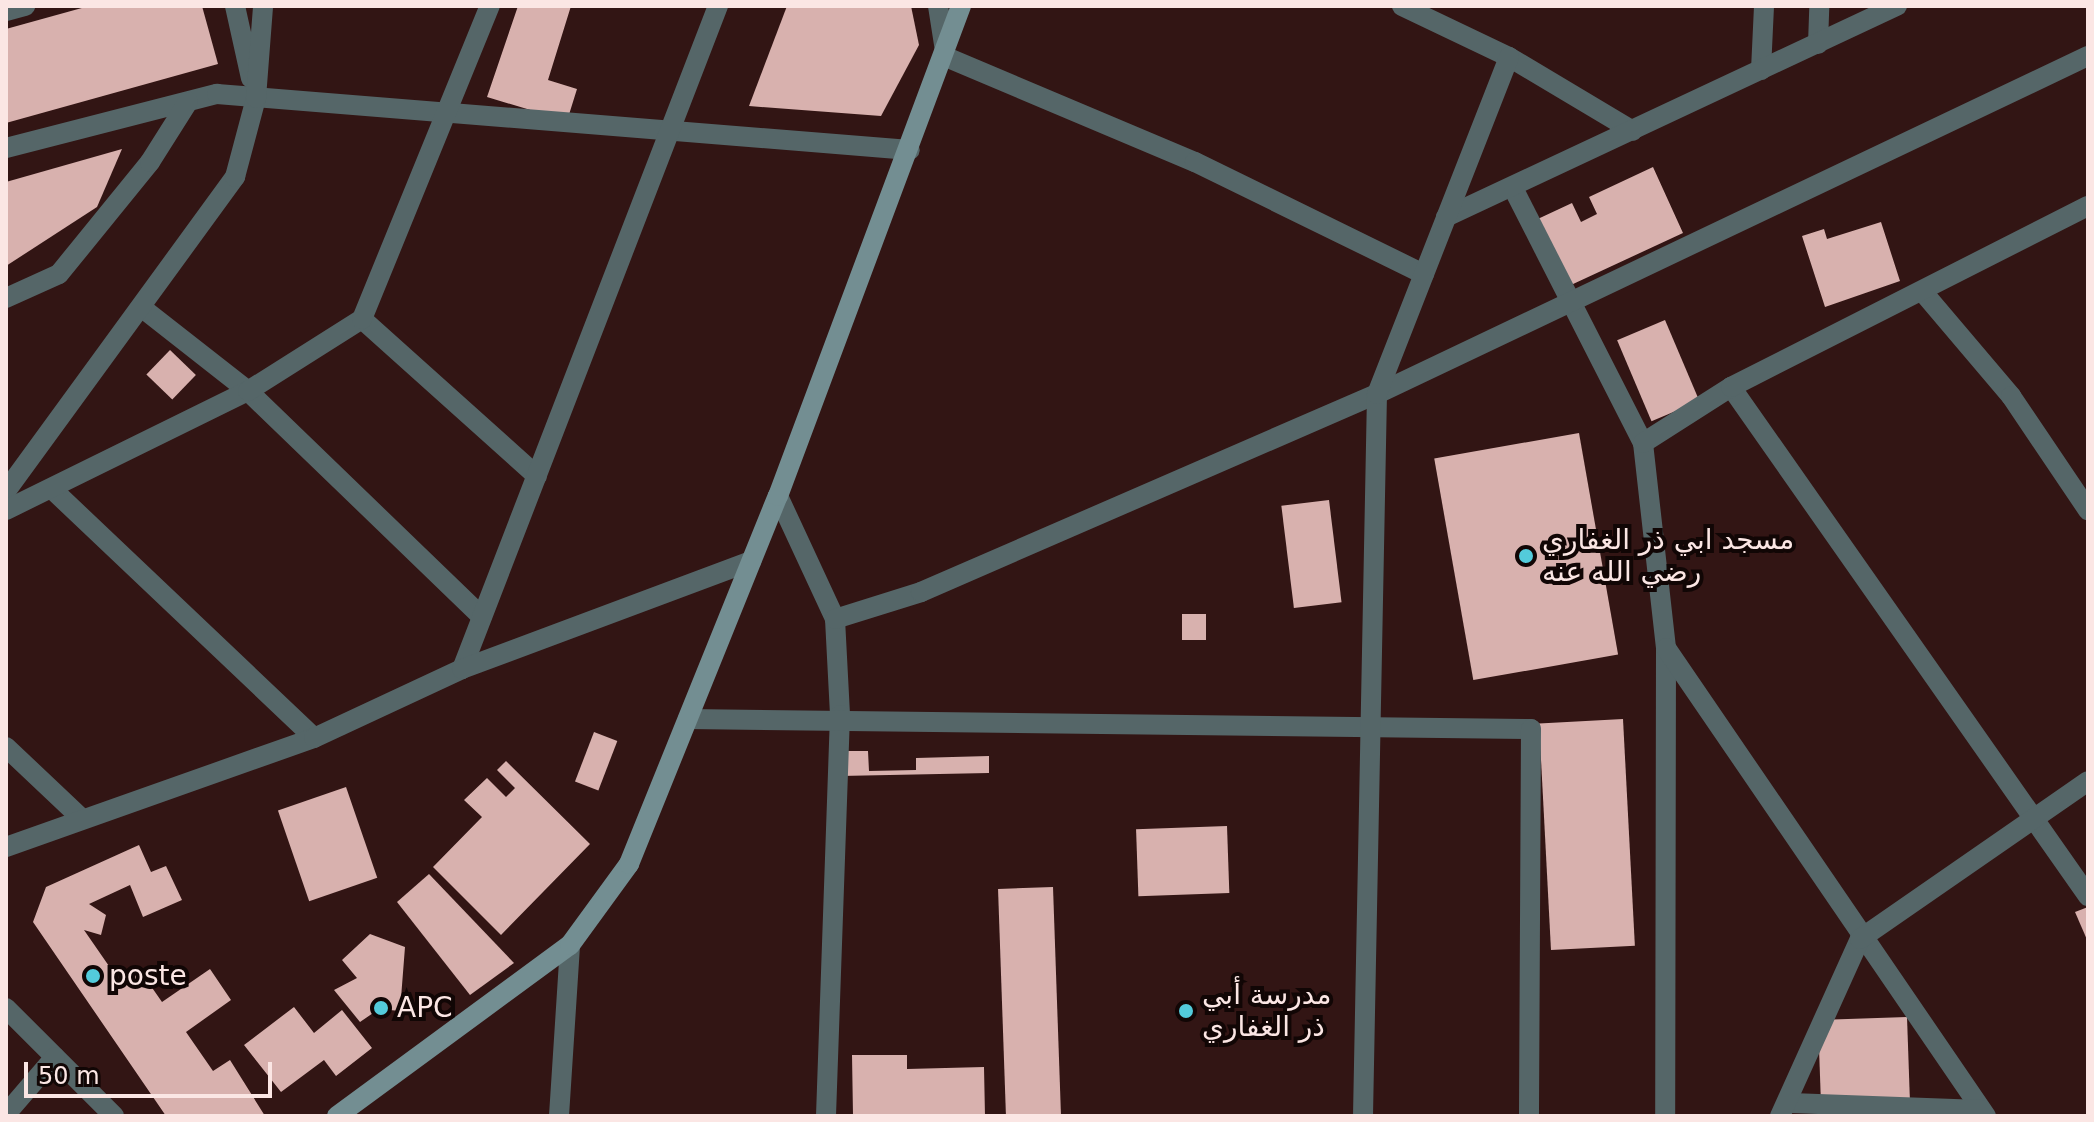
<!DOCTYPE html>
<html>
<head>
<meta charset="utf-8">
<style>
  body { margin:0 }
  #map { position:relative; width:2094px; height:1122px; overflow:hidden; background:#321514; font-family:"DejaVu Sans",Vazirmatn,sans-serif }
  div>[style] { position:absolute }
  [style*='--x'] { left:calc(var(--x)*1px); top:calc(var(--y)*1px); width:calc(var(--w)*1px); rotate:calc(var(--a)*1deg) }
  .building>* { inset:0; background:#d8b1ae; transform-origin:0 0 }
  .street>* { height:20px; margin:-10px; padding:0 10px; transform-origin:10px; border-radius:10px; background:#556668 }
  .secondary>* { height:20px; margin:-10px; padding:0 10px; transform-origin:10px; border-radius:10px; background:#738e92 }
  .dots>* { width:22px; height:22px; translate:-50% -50%; box-sizing:border-box; border:4px solid #110605; border-radius:50% }
  span { translate:-50% -50%; white-space:nowrap; text-align:center; line-height:1.15; -webkit-text-stroke:8px #110605; paint-order:stroke }
  .poi-label { font-size:28px; color:#fbe6e4 }
  .left { translate:0 -50%; text-align:left }
  .frame { position:absolute; inset:0; border:8px solid #fbe6e4; pointer-events:none }
  .scale { position:absolute; left:24px; top:1062px; width:248px; height:36px; box-sizing:border-box; border:4px solid #fbe6e4; border-top:0; padding-left:10px; font-size:24px; line-height:28px; white-space:nowrap; color:#fbe6e4; -webkit-text-stroke:6px #110605; paint-order:stroke }
</style>
</head>
<body>
<div id="map">
  <div class="building">
    <div style="clip-path:polygon(89px 6px,202px 6px,218px 64px,6px 123px,6px 29px)"></div>
    <div style="clip-path:polygon(518px 6px,571px 6px,548px 80px,577px 89px,567px 121px,487px 97px)"></div>
    <div style="clip-path:polygon(787px 6px,911px 6px,919px 45px,881px 116px,749px 106px)"></div>
    <div style="clip-path:polygon(122px 149px,97px 207px,6px 266px,6px 182px)"></div>
    <div style="clip-path:polygon(1653px 167px,1683px 233px,1558px 291px,1527px 224px,1572px 203px,1581px 222px,1597px 214px,1589px 197px)"></div>
    <div style="clip-path:polygon(1881px 222px,1900px 281px,1825px 307px,1802px 236px,1824px 229px,1827px 239px)"></div>
    <div style="left:1665px;top:320px;width:88px;height:52px;rotate:67deg"></div>
    <div style="left:170px;top:350px;width:36px;height:34px;rotate:44deg"></div>
    <div style="left:1579px;top:433px;width:225px;height:147px;rotate:80deg"></div>
    <div style="left:1329px;top:500px;width:103px;height:48px;rotate:83deg"></div>
    <div style="left:1182px;top:614px;width:24px;height:26px"></div>
    <div style="left:1623px;top:719px;width:227px;height:84px;rotate:87deg"></div>
    <div style="left:594px;top:732px;width:25px;height:53px;rotate:21deg"></div>
    <div style="clip-path:polygon(840px 751px,868px 751px,869px 771px,916px 770px,916px 758px,989px 756px,989px 773px,840px 776px)"></div>
    <div style="clip-path:polygon(506px 761px,590px 844px,501px 935px,433px 867px,482px 817px,464px 800px,487px 778px,506px 797px,515px 788px,497px 770px)"></div>
    <div style="left:346px;top:787px;width:96px;height:72px;rotate:71deg"></div>
    <div style="left:1227px;top:826px;width:67px;height:91px;rotate:88deg"></div>
    <div style="clip-path:polygon(139px 845px,151px 872px,166px 866px,182px 900px,143px 917px,130px 885px,89px 904px,106px 915px,101px 935px,84px 930px,120px 982px,139px 969px,162px 1002px,210px 969px,231px 1000px,186px 1032px,213px 1071px,230px 1060px,265px 1116px,166px 1116px,33px 922px,46px 887px)"></div>
    <div style="clip-path:polygon(429px 874px,514px 963px,470px 995px,397px 902px)"></div>
    <div style="left:1053px;top:887px;width:229px;height:55px;rotate:88deg"></div>
    <div style="clip-path:polygon(2088px 907px,2088px 942px,2075px 912px)"></div>
    <div style="clip-path:polygon(370px 934px,405px 947px,400px 1011px,379px 1009px,360px 1022px,334px 990px,357px 978px,342px 960px)"></div>
    <div style="clip-path:polygon(294px 1007px,314px 1033px,342px 1010px,372px 1048px,336px 1076px,324px 1060px,281px 1092px,244px 1045px)"></div>
    <div style="left:1907px;top:1017px;width:99px;height:89px;rotate:88deg"></div>
    <div style="clip-path:polygon(852px 1055px,907px 1055px,907px 1069px,984px 1067px,985px 1116px,853px 1116px)"></div>
  </div>
  <div class="street">
    <div style="--x:235;--y:6;--w:74;--a:77.5"></div>
    <div style="--x:938;--y:6;--w:52;--a:81.1"></div>
    <div style="--x:946;--y:57;--w:270;--a:22.9"></div>
    <div style="--x:1195;--y:162;--w:255;--a:26.1"></div>
    <div style="--x:1402;--y:6;--w:119;--a:25.5"></div>
    <div style="--x:1509;--y:57;--w:144;--a:30.8"></div>
    <div style="--x:6;--y:11;--w:20;--a:-15"></div>
    <div style="--x:1818;--y:44;--w:38;--a:-88"></div>
    <div style="--x:1761;--y:70;--w:64;--a:-87.3"></div>
    <div style="--x:6;--y:148;--w:218;--a:-14.4"></div>
    <div style="--x:217;--y:94;--w:695;--a:4.62"></div>
    <div style="--x:1513;--y:188;--w:286;--a:63"></div>
    <div style="--x:1643;--y:443;--w:206;--a:83.6"></div>
    <div style="--x:1666;--y:648;--w:468;--a:90.1"></div>
    <div style="--x:1446;--y:217;--w:498;--a:-25.1"></div>
    <div style="--x:1922;--y:291;--w:138;--a:49.7"></div>
    <div style="--x:2011;--y:396;--w:138;--a:56"></div>
    <div style="--x:6;--y:298;--w:58;--a:-24.4"></div>
    <div style="--x:59;--y:274;--w:144;--a:-50.9"></div>
    <div style="--x:150;--y:162;--w:71;--a:-57.7"></div>
    <div style="--x:141;--y:307;--w:136;--a:38.1"></div>
    <div style="--x:248;--y:391;--w:325;--a:44"></div>
    <div style="--x:362;--y:319;--w:235;--a:41.9"></div>
    <div style="--x:1731;--y:387;--w:622;--a:54.96"></div>
    <div style="--x:1643;--y:443;--w:104;--a:-32.5"></div>
    <div style="--x:1731;--y:387;--w:400;--a:-26.9"></div>
    <div style="--x:52;--y:489;--w:361;--a:43.5"></div>
    <div style="--x:6;--y:491;--w:389;--a:-53.9"></div>
    <div style="--x:235;--y:177;--w:82;--a:-75.1"></div>
    <div style="--x:256;--y:98;--w:92;--a:-85.6"></div>
    <div style="--x:778;--y:496;--w:136;--a:65.1"></div>
    <div style="--x:835;--y:619;--w:96;--a:87"></div>
    <div style="--x:840;--y:715;--w:401;--a:92"></div>
    <div style="--x:6;--y:510;--w:270;--a:-26.2"></div>
    <div style="--x:248;--y:391;--w:135;--a:-32.3"></div>
    <div style="--x:362;--y:319;--w:338;--a:-67.8"></div>
    <div style="--x:835;--y:619;--w:90;--a:-17.4"></div>
    <div style="--x:921;--y:592;--w:497;--a:-23.5"></div>
    <div style="--x:1377;--y:394;--w:787;--a:-25.43"></div>
    <div style="--x:1666;--y:648;--w:567;--a:55.64"></div>
    <div style="--x:462;--y:669;--w:711;--a:-68.89"></div>
    <div style="--x:688;--y:719;--w:843;--a:0.68"></div>
    <div style="--x:1531;--y:729;--w:387;--a:90.3"></div>
    <div style="--x:6;--y:747;--w:103;--a:43.4"></div>
    <div style="--x:6;--y:847;--w:327;--a:-19.5"></div>
    <div style="--x:314;--y:738;--w:163;--a:-25"></div>
    <div style="--x:462;--y:669;--w:309;--a:-20.5"></div>
    <div style="--x:6;--y:1008;--w:153;--a:45"></div>
    <div style="--x:1791;--y:1103;--w:190;--a:2.1"></div>
    <div style="--x:6;--y:1114;--w:75;--a:-49.3"></div>
    <div style="--x:559;--y:1116;--w:171;--a:-86.3"></div>
    <div style="--x:1363;--y:1116;--w:722;--a:-88.89"></div>
    <div style="--x:1377;--y:394;--w:362;--a:-68.6"></div>
    <div style="--x:1780;--y:1116;--w:194;--a:-65.7"></div>
    <div style="--x:1860;--y:939;--w:277;--a:-34.7"></div>
  </div>
  <div class="secondary">
    <div style="--x:337;--y:1116;--w:289;--a:-36.3"></div>
    <div style="--x:570;--y:945;--w:100;--a:-53.9"></div>
    <div style="--x:629;--y:864;--w:397;--a:-68"></div>
    <div style="--x:778;--y:496;--w:523;--a:-69.52"></div>
  </div>
  <div class="dots">
    <div style="left:1526px;top:556px;background:#53cbdb"></div>
    <div style="left:93px;top:976px;background:#53cbdb"></div>
    <div style="left:381px;top:1008px;background:#53cbdb"></div>
    <div style="left:1186px;top:1011px;background:#53cbdb"></div>
  </div>
  <div class="poi-label">
    <span class="left" style="left:1542px;top:556px">مسجد ابي ذر الغفاري<br>رضي الله عنه</span>
    <span class="left" style="left:109px;top:976px">poste</span>
    <span class="left" style="left:1202px;top:1011px">مدرسة أبي<br>ذر الغفاري</span>
    <span class="left" style="left:397px;top:1008px">APC</span>
  </div>
  <div class="frame"></div>
  <div class="scale">50 m</div>
</div>
</body>
</html>
